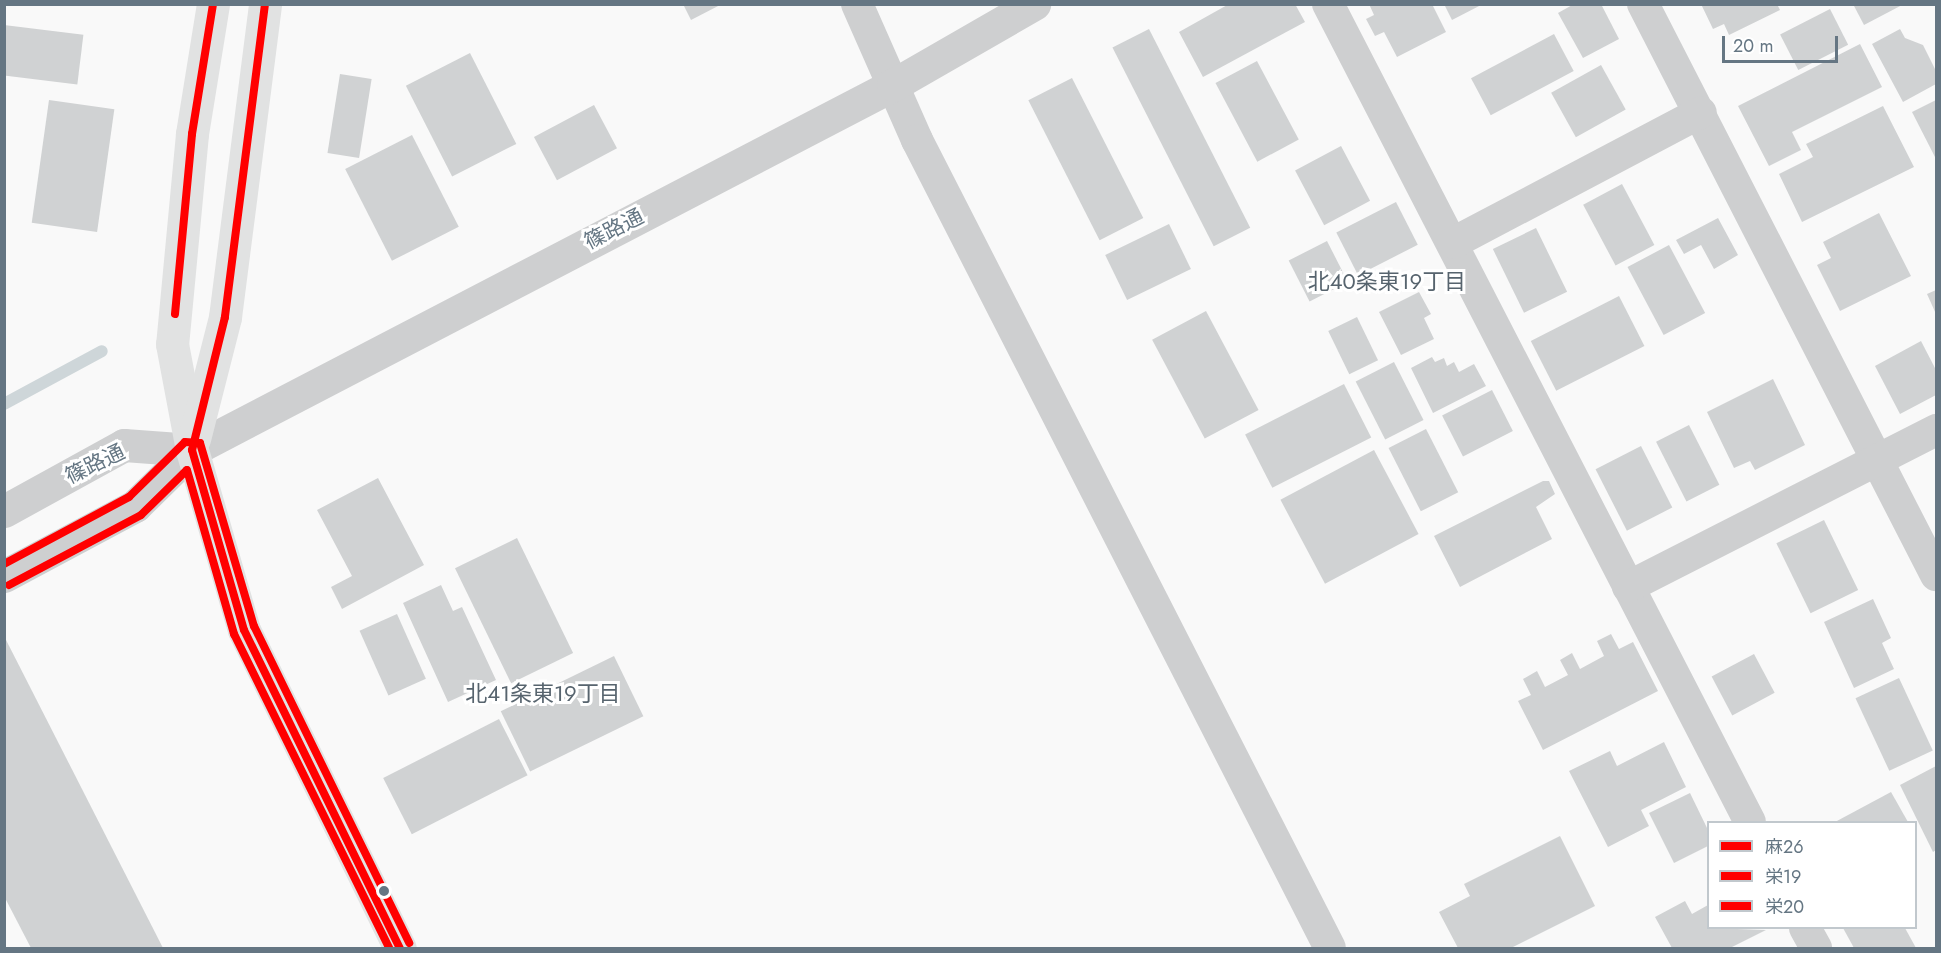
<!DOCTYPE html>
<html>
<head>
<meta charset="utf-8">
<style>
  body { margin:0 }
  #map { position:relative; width:1941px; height:953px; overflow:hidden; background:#f9f9f9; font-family:Jost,"Noto Sans JP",sans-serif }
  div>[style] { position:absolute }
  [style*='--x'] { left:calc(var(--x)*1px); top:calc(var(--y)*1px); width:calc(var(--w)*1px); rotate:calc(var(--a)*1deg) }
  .stream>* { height:12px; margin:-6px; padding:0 6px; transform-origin:6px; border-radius:6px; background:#ced6d9 }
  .building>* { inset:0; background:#d0d2d3; transform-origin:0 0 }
  .minor>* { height:32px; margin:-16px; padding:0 16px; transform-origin:16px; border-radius:16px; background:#cecfd0 }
  .tertiary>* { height:33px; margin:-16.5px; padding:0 16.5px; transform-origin:16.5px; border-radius:16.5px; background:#cecfd0 }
  .secondary>* { height:33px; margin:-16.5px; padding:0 16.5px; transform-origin:16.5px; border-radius:16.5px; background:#e1e2e2 }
  .bus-1>* { height:8px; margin:-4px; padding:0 4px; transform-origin:4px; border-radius:4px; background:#f00 }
  .bus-2>* { height:8px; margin:-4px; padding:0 4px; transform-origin:4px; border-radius:4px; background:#f00 }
  .bus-3>* { height:8px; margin:-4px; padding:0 4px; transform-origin:4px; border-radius:4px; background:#f00 }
  .dots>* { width:16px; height:16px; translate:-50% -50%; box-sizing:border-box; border:3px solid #fff; border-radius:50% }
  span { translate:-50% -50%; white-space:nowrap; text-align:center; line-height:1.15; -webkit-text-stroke:6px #fff; paint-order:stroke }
  .street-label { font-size:21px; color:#657683 }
  .neighbourhood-label { font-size:22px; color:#57646e }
  .frame { position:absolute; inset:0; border:6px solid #657683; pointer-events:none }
  .legend { position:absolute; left:1707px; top:821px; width:210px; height:108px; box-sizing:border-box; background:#fff; border:2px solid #c1c8cd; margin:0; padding:8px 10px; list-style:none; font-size:18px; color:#657683 }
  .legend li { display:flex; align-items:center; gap:12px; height:30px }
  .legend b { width:30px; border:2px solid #c1c8cd }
  .scale { position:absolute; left:1722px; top:36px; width:116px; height:27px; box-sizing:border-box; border:3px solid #657683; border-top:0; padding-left:8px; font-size:18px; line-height:21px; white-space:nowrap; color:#657683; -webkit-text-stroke:4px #fff; paint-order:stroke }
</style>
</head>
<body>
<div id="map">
  <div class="stream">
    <div style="--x:4;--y:404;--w:111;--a:-28.4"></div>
  </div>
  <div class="building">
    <div style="clip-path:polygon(683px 4px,722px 4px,691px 20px)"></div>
    <div style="clip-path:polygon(1229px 4px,1295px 4px,1305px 22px,1203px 77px,1179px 32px)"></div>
    <div style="clip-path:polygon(1369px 4px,1432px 4px,1446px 32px,1397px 57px,1384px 32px,1375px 36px,1366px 19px,1374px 15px)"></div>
    <div style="clip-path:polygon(1444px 4px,1483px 4px,1452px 20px)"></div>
    <div style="clip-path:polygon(1574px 4px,1601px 4px,1619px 39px,1583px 58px,1558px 13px)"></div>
    <div style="clip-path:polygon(1701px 4px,1777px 4px,1780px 10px,1729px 35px,1724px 24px,1713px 29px)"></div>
    <div style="clip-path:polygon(1853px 4px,1904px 4px,1864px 25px)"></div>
    <div style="left:1830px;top:9px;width:40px;height:56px;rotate:63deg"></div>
    <div style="left:4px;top:25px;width:80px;height:50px;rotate:7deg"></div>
    <div style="left:1149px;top:29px;width:223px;height:41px;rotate:63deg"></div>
    <div style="clip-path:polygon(1900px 29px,1905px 38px,1923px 45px,1936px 71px,1936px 84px,1903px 102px,1872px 44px)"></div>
    <div style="left:1554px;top:34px;width:42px;height:94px;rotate:62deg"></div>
    <div style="clip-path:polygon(1860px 44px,1882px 87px,1792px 132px,1801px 150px,1769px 166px,1738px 106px)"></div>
    <div style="left:470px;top:53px;width:102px;height:72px;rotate:63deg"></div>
    <div style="left:1257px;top:61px;width:89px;height:47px;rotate:62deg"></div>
    <div style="left:1601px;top:65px;width:51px;height:57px;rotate:61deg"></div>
    <div style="left:340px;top:74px;width:32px;height:80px;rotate:9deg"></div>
    <div style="left:1072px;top:78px;width:157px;height:49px;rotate:63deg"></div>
    <div style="left:49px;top:100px;width:66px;height:124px;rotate:8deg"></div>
    <div style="clip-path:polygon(1936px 100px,1936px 159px,1912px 112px)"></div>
    <div style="left:594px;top:105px;width:49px;height:68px;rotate:62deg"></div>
    <div style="clip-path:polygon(1883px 106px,1914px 167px,1802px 222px,1779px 174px,1813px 157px,1806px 144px)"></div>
    <div style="left:412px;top:135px;width:103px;height:75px;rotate:63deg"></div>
    <div style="left:1341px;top:146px;width:62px;height:52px;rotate:62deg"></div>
    <div style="left:1622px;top:184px;width:69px;height:44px;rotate:62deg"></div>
    <div style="left:1396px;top:202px;width:48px;height:67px;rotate:63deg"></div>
    <div style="clip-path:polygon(1879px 213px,1911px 276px,1840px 311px,1817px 265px,1831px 258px,1823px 242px)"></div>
    <div style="clip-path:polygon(1718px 218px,1738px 255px,1714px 269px,1701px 245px,1684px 254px,1676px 240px)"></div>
    <div style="left:1169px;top:224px;width:50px;height:71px;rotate:64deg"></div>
    <div style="left:1536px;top:228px;width:71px;height:48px;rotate:64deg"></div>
    <div style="left:1327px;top:241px;width:46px;height:43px;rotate:63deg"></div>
    <div style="left:1669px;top:245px;width:77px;height:47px;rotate:62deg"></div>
    <div style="clip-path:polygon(1936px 290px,1936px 314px,1927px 294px)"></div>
    <div style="clip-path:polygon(1419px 292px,1431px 314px,1424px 318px,1434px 339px,1401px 355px,1379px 312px)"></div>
    <div style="left:1619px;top:296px;width:56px;height:99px;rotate:63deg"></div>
    <div style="left:1206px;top:311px;width:112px;height:61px;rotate:62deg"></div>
    <div style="left:1357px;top:317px;width:48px;height:32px;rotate:64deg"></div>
    <div style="clip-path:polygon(1921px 341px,1936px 370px,1936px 395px,1900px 414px,1875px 366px)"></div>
    <div style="clip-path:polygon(1432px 357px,1435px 362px,1444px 358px,1447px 366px,1454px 362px,1459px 372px,1474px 364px,1486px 386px,1433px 413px,1411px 368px)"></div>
    <div style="left:1394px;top:362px;width:65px;height:43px;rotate:63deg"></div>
    <div style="clip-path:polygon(1773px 379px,1805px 445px,1755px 470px,1750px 461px,1734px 468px,1707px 412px)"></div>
    <div style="left:1344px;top:384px;width:60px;height:111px;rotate:63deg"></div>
    <div style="left:1492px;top:390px;width:46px;height:56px;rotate:63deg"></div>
    <div style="left:1689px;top:425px;width:67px;height:37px;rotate:63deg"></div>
    <div style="left:1426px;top:429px;width:71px;height:42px;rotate:63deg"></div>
    <div style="left:1641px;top:446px;width:69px;height:51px;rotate:63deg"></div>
    <div style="left:1374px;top:450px;width:95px;height:106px;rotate:62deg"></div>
    <div style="clip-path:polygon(378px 478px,424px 565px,342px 609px,331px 587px,352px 576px,317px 510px)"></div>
    <div style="clip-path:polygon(1543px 481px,1549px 481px,1555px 494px,1536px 507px,1552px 539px,1460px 587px,1434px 536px)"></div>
    <div style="left:1824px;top:520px;width:78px;height:53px;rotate:64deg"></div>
    <div style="left:517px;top:538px;width:128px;height:69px;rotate:64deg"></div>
    <div style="clip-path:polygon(441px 585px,453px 611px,462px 607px,496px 680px,448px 702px,403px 603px)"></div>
    <div style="clip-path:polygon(1873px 599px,1891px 638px,1882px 643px,1894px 669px,1854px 688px,1824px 622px)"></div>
    <div style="left:397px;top:614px;width:71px;height:41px;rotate:66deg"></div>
    <div style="clip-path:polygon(1611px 634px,1619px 649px,1633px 642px,1658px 691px,1543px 750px,1518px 701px,1531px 695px,1523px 679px,1537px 671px,1545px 687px,1568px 675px,1560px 660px,1572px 653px,1580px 669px,1604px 656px,1597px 641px)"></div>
    <div style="clip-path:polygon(4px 636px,163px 948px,31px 948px,4px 896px)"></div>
    <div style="left:1754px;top:654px;width:44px;height:48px;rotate:62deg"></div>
    <div style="left:614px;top:656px;width:67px;height:126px;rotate:64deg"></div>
    <div style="left:1899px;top:678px;width:80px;height:48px;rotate:65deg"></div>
    <div style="left:499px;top:719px;width:63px;height:130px;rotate:63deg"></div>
    <div style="clip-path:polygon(1664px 742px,1686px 787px,1641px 810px,1649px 826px,1608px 847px,1569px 771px,1610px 751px,1617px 766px)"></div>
    <div style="clip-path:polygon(1936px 766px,1936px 850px,1933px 852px,1900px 785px)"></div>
    <div style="clip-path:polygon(1891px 792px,1908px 822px,1835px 822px)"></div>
    <div style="clip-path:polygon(1690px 793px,1708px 830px,1708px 846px,1674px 863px,1649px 813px)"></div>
    <div style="clip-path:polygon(1560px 836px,1595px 906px,1511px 948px,1458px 948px,1439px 912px,1470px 896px,1464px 884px)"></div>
    <div style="clip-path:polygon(1685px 901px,1692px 914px,1708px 905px,1708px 928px,1766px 930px,1730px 948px,1672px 948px,1655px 917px)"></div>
    <div style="clip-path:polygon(1843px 928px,1905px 928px,1916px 948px,1854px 948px)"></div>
  </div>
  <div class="minor">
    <div style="--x:857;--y:4;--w:149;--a:66.2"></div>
    <div style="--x:917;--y:140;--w:907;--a:62.93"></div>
    <div style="--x:1328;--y:4;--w:920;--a:62.71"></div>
    <div style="--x:1643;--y:4;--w:642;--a:62.84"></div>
    <div style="--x:1453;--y:243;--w:280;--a:-27.8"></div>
    <div style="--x:1628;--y:587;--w:346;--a:-27"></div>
    <div style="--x:1805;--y:928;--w:23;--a:61"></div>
  </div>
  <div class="tertiary">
    <div style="--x:4;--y:511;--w:137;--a:-28.8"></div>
    <div style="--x:124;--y:445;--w:68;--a:4.2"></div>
    <div style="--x:4;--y:576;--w:149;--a:-28.1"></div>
    <div style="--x:135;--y:506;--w:80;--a:-44.5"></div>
    <div style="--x:192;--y:450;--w:790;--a:-27.51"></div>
    <div style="--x:893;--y:85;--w:163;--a:-29.9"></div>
  </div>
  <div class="secondary">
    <div style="--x:213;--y:4;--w:132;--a:99.2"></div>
    <div style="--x:192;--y:134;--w:211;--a:95.4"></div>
    <div style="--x:172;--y:344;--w:108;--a:79.3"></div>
    <div style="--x:192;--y:450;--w:187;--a:73.9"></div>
    <div style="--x:244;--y:630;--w:354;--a:63.9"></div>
    <div style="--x:194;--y:439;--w:126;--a:-75.7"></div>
    <div style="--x:225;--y:317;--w:316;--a:-82.7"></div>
  </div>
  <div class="bus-1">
    <div style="--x:265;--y:4;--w:316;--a:97.3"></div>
    <div style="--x:225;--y:317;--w:137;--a:103.9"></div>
    <div style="--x:192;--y:450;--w:187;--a:73.9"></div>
    <div style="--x:244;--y:630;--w:354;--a:63.9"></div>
    <div style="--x:175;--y:314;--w:181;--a:-84.6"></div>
    <div style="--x:192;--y:134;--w:132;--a:-80.8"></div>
  </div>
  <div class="bus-2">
    <div style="--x:9;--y:585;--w:149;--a:-27.9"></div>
    <div style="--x:141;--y:515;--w:64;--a:-44.4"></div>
    <div style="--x:187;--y:470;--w:171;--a:74"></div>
    <div style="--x:234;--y:634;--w:350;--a:63.7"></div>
  </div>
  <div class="bus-3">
    <div style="--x:4;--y:564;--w:142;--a:-28.2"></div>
    <div style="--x:129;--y:497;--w:78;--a:-44.5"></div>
    <div style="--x:185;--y:442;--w:15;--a:4"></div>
    <div style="--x:200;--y:443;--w:191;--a:73.6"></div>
    <div style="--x:254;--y:626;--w:353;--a:63.9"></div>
  </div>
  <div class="dots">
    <div style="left:384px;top:891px;background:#657683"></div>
  </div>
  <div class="street-label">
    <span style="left:614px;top:229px;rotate:-27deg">篠路通</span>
    <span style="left:95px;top:464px;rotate:-26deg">篠路通</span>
  </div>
  <div class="neighbourhood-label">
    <span style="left:1387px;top:282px">北40条東19丁目</span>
    <span style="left:543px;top:694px">北41条東19丁目</span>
  </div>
  <div class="frame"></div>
  <ul class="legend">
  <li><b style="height:8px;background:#f00"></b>麻26</li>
  <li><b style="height:8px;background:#f00"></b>栄19</li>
  <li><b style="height:8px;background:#f00"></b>栄20</li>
  </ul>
  <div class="scale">20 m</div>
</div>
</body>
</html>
